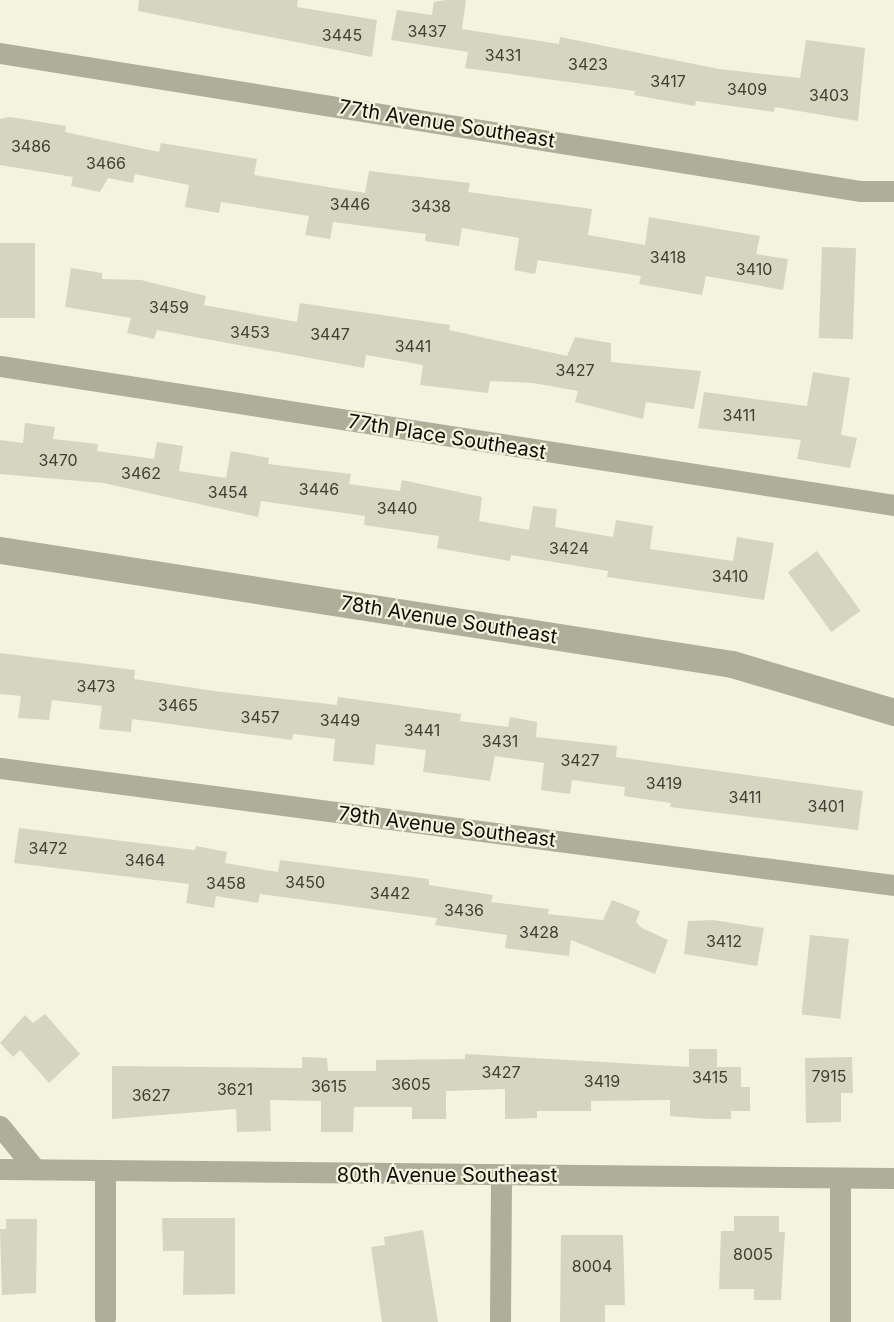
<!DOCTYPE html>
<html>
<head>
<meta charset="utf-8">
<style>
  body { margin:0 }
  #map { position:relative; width:894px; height:1322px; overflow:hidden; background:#f3f4de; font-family:Inter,sans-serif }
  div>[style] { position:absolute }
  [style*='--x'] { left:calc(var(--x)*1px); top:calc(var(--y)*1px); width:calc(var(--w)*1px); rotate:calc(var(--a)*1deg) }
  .building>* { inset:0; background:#d5d6c0; transform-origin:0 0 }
  .minor>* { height:21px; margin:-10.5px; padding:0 10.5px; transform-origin:10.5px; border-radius:10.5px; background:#aeae99 }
  .tertiary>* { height:27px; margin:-13.5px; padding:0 13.5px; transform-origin:13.5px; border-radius:13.5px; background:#aeae99 }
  span { translate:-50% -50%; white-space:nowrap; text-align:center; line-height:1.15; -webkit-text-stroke:4.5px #f3f4de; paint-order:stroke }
  .number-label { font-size:16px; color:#3f3f34 }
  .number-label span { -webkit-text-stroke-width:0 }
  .street-label { font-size:20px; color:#0d0d06 }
</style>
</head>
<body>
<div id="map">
  <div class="building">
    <div style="clip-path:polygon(139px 0,298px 0,297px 7px,377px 20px,372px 57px,138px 11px)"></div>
    <div style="clip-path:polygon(446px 0,466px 0,462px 29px,559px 44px,560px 37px,719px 69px,800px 78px,806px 40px,865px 48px,858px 121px,775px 107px,774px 112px,696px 101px,695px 106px,634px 95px,635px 91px,465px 68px,468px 52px,391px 40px,397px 10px,432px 15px,434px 2px)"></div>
    <div style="clip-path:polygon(10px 117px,66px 126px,65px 132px,159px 152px,161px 143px,257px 159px,254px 175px,365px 193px,369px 171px,470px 183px,468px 192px,592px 209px,588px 235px,645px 245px,649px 217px,760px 236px,756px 254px,788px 259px,783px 290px,706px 276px,702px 295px,639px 284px,641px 276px,538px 260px,535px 274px,514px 270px,519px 238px,462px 228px,459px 246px,425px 241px,426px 234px,333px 222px,330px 239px,305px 235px,309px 216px,221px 202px,219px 213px,185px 207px,189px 185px,135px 174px,133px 183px,108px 178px,100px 192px,71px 186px,73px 177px,0 165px,0 119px)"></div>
    <div style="left:0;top:243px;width:35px;height:75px"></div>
    <div style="left:822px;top:247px;width:34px;height:91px;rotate:2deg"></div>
    <div style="clip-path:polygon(71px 268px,102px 273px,102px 279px,141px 280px,206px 296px,204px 305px,297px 322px,300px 303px,450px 325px,449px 330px,567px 356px,575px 337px,611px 343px,611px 362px,701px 371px,694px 409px,646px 402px,643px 419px,575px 402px,578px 391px,533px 383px,490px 381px,488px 393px,420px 385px,423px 365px,366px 355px,364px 368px,157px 330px,154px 339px,127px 333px,131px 318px,65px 307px)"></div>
    <div style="clip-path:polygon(813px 372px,850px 378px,841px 435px,857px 438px,850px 468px,797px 459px,801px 440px,698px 428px,704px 392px,807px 406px)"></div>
    <div style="clip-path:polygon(25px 423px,55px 427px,53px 439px,98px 444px,97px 451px,154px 459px,157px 442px,183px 446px,179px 471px,226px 478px,231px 451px,269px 458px,268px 464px,351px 474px,349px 484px,400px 491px,402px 480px,482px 497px,479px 521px,529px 530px,533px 506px,557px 509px,555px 527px,613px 537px,616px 520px,653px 526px,650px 549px,733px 561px,737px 537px,774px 543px,764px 600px,607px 577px,608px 571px,511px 555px,510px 561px,437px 548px,439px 536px,364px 525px,365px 516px,261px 501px,258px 517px,103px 483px,0 474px,0 440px,23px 443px)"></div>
    <div style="left:817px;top:551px;width:74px;height:36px;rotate:54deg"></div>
    <div style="clip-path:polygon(0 653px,135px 670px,134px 679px,214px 691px,337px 705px,338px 697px,461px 714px,460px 721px,508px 727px,510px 717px,537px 722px,536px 737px,617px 746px,616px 757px,863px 791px,858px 830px,670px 807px,671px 803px,624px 796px,625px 787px,572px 780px,570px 794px,541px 790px,544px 763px,495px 756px,490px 781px,423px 772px,426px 750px,376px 744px,374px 765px,333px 761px,335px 739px,293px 734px,292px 740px,132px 719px,131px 732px,99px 729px,102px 706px,52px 700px,49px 720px,18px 718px,21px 696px,0 694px)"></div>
    <div style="clip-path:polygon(19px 828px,195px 850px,196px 846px,227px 852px,225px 863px,278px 872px,280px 860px,429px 879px,429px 885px,493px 895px,491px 902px,549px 909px,548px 914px,603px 920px,612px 900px,640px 911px,636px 922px,642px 928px,668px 940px,655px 974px,571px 940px,569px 956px,505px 948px,507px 935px,435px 925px,437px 918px,260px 894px,258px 903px,216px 896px,214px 908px,186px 903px,189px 884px,14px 863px)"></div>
    <div style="clip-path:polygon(713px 920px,764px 928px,757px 966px,684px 954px,688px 921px)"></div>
    <div style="left:810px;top:935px;width:39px;height:80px;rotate:6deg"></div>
    <div style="clip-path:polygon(45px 1014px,80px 1054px,49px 1083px,20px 1050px,13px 1057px,0 1043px,25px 1015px,33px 1023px)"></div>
    <div style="clip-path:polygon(689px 1049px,717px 1049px,717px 1067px,741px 1067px,741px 1087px,750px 1087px,750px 1111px,731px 1111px,731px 1119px,709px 1119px,670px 1116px,670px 1100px,591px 1101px,591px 1111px,537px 1111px,537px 1118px,505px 1119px,505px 1089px,446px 1091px,446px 1119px,412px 1119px,412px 1107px,354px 1107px,353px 1132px,321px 1132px,321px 1101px,270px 1100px,271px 1131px,237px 1132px,236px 1109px,112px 1119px,112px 1066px,302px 1068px,302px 1057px,327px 1058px,328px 1071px,376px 1071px,376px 1060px,465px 1059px,465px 1054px,689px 1067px)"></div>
    <div style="clip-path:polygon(852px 1057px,853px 1093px,841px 1093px,841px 1122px,806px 1123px,805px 1058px)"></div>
    <div style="clip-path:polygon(734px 1216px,779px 1216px,779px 1232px,785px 1232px,781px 1300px,754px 1300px,754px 1289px,719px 1289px,721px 1231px,734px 1231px)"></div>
    <div style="clip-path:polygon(162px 1218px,235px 1218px,235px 1294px,183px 1295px,184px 1251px,163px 1251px)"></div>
    <div style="clip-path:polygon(6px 1219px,37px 1219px,36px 1293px,2px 1295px,0 1229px,6px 1229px)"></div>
    <div style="clip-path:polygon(423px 1230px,438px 1322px,382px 1322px,371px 1247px,385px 1245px,384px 1237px)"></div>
    <div style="clip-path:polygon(561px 1235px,623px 1235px,625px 1305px,605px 1305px,605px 1322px,560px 1322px)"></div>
  </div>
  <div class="minor">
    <div style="--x:0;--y:53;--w:872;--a:9.11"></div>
    <div style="--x:861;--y:191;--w:33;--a:0"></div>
    <div style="--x:0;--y:366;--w:905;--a:8.84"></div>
    <div style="--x:0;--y:768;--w:902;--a:7.46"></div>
    <div style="--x:0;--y:1126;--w:55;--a:50.9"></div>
    <div style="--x:0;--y:1169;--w:894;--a:0.58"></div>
    <div style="--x:105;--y:1318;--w:144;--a:-90"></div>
    <div style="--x:500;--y:1322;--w:147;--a:-89.6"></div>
    <div style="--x:840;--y:1322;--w:144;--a:-90"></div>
  </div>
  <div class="tertiary">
    <div style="--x:0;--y:550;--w:741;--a:8.85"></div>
    <div style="--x:732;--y:664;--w:169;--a:16.5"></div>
  </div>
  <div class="number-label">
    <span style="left:427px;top:31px">3437</span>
    <span style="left:342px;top:35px">3445</span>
    <span style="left:503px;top:55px">3431</span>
    <span style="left:588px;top:64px">3423</span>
    <span style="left:668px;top:81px">3417</span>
    <span style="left:747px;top:89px">3409</span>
    <span style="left:829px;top:95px">3403</span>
    <span style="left:31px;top:146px">3486</span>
    <span style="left:106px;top:163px">3466</span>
    <span style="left:350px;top:204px">3446</span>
    <span style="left:431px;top:206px">3438</span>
    <span style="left:668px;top:257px">3418</span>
    <span style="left:754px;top:269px">3410</span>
    <span style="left:169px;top:307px">3459</span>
    <span style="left:250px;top:332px">3453</span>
    <span style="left:330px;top:334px">3447</span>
    <span style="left:413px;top:346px">3441</span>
    <span style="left:575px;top:370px">3427</span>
    <span style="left:739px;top:415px">3411</span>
    <span style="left:58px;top:460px">3470</span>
    <span style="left:141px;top:473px">3462</span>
    <span style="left:319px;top:489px">3446</span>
    <span style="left:228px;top:492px">3454</span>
    <span style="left:397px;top:508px">3440</span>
    <span style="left:569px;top:548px">3424</span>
    <span style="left:730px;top:576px">3410</span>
    <span style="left:96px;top:686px">3473</span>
    <span style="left:178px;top:705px">3465</span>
    <span style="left:260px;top:717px">3457</span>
    <span style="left:340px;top:720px">3449</span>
    <span style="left:422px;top:730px">3441</span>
    <span style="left:500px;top:741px">3431</span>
    <span style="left:580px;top:760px">3427</span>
    <span style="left:664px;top:783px">3419</span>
    <span style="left:745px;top:797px">3411</span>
    <span style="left:826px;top:806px">3401</span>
    <span style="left:48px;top:848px">3472</span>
    <span style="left:145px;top:860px">3464</span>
    <span style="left:305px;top:882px">3450</span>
    <span style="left:226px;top:883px">3458</span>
    <span style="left:390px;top:893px">3442</span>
    <span style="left:464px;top:910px">3436</span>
    <span style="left:539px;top:932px">3428</span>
    <span style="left:724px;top:941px">3412</span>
    <span style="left:501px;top:1072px">3427</span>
    <span style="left:829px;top:1076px">7915</span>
    <span style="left:710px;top:1077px">3415</span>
    <span style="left:602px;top:1081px">3419</span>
    <span style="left:411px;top:1084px">3605</span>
    <span style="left:329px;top:1086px">3615</span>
    <span style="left:235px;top:1089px">3621</span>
    <span style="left:151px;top:1095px">3627</span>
    <span style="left:753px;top:1254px">8005</span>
    <span style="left:592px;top:1266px">8004</span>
  </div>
  <div class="street-label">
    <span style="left:447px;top:124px;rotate:9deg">77th Avenue Southeast</span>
    <span style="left:447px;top:437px;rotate:9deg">77th Place Southeast</span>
    <span style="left:449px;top:620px;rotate:9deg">78th Avenue Southeast</span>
    <span style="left:447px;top:827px;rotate:7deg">79th Avenue Southeast</span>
    <span style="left:447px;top:1175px">80th Avenue Southeast</span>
  </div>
</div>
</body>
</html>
